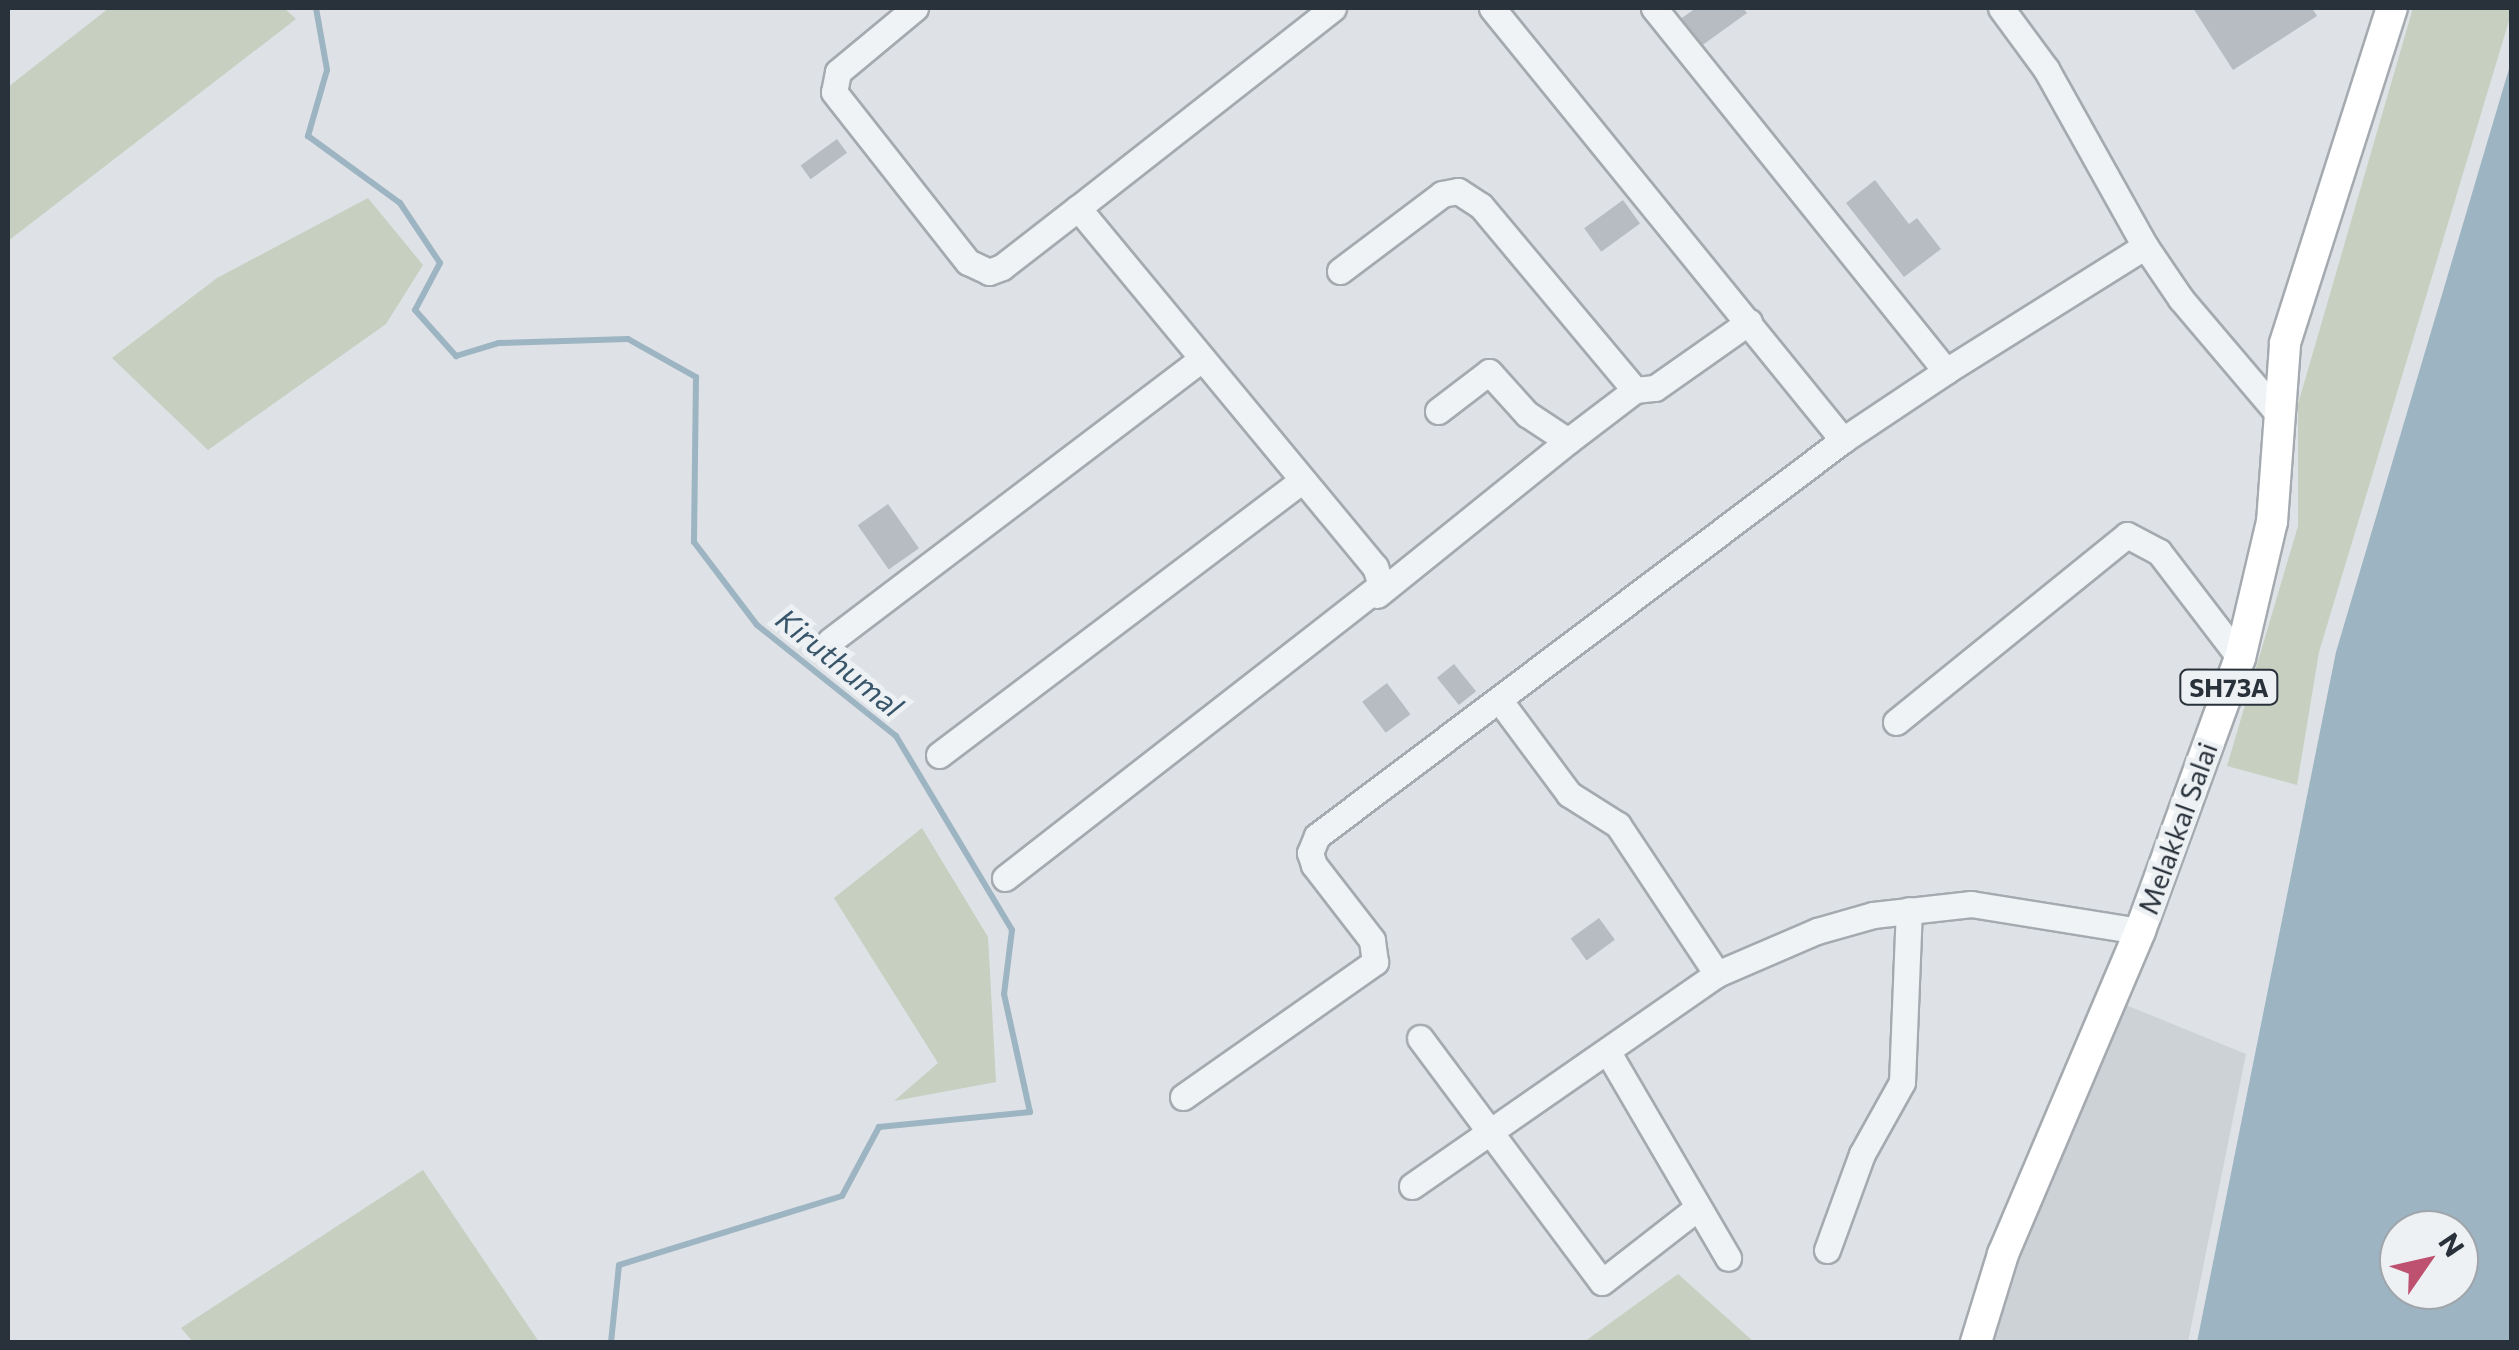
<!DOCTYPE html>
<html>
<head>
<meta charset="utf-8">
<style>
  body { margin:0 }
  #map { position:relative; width:2519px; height:1350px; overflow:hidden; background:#dee2e6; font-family:Commissioner,sans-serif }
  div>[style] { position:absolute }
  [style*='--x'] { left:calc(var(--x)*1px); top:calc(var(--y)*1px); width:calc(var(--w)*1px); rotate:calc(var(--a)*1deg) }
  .built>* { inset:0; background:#cdd2d7 }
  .green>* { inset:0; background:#c6cfc0 }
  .water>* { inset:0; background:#9db4c2 }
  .stream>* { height:6px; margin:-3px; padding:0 3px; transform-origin:3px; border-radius:3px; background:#9db4c2 }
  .building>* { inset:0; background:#b6bcc2; transform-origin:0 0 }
  .roads { filter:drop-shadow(2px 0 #a4aaaf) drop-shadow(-2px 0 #a4aaaf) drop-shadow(0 2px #a4aaaf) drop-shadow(0 -2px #a4aaaf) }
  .minor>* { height:25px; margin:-12.5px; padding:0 12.5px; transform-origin:12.5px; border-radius:12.5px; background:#f0f3f5 }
  .major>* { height:30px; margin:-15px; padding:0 15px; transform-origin:15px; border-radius:15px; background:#fff }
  span { translate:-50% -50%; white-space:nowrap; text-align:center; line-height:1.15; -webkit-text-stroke:10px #edf1f4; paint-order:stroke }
  .shield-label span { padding:2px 8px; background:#edf1f4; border:2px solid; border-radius:8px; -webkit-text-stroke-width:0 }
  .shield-label { font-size:25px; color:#29323b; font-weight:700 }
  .street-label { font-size:28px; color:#29323b }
  .water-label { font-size:30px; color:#38556a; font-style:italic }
  .frame { position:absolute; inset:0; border:10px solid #29323b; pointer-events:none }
  .north { position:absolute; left:2379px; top:1210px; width:100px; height:100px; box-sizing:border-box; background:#edf1f4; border:2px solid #9fa5aa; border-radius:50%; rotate:56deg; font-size:28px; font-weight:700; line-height:40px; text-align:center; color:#29323b }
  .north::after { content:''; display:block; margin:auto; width:35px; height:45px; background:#be5070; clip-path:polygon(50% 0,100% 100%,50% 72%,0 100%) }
</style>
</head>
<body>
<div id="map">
  <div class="built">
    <div style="clip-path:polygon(2126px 1005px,2246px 1054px,2188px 1342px,1993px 1342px,2024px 1247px)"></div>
  </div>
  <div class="green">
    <div style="clip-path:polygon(109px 8px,284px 8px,296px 19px,8px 241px,8px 87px)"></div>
    <div style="clip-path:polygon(2413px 8px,2511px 8px,2511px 14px,2319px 652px,2297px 785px,2227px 766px,2298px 526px,2298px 404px)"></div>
    <div style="clip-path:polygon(368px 198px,423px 265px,386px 324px,208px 450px,112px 358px,217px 278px)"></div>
    <div style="clip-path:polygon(922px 828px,988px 937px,996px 1082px,894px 1101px,938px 1063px,834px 898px)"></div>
    <div style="clip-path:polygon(423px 1170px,539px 1342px,193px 1342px,181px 1328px)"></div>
    <div style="clip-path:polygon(1678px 1274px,1754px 1342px,1584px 1342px)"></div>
  </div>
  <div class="water">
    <div style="clip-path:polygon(evenodd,2511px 62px,2511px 1342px,2197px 1342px,2336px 652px,2511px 62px,2399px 1230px,2459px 1230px,2459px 1290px,2399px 1290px,2399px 1230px)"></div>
  </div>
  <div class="stream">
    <div style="--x:316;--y:8;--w:63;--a:79.9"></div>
    <div style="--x:327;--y:70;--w:69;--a:106.1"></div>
    <div style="--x:308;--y:136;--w:114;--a:36.1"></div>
    <div style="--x:400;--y:203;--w:72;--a:56.3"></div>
    <div style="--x:440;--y:263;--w:53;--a:118"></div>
    <div style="--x:415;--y:310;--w:62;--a:48.3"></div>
    <div style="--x:456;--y:356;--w:45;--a:-16.8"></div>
    <div style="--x:499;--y:343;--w:129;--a:-1.8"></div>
    <div style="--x:628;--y:339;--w:78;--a:29.2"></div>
    <div style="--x:696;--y:377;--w:165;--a:90.7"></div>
    <div style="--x:694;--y:542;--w:104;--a:52.8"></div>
    <div style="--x:757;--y:625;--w:178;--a:38.6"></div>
    <div style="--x:896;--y:736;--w:226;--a:59.1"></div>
    <div style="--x:1012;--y:930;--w:64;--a:97.1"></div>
    <div style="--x:1004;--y:994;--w:121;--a:77.6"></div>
    <div style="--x:1030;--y:1112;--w:152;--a:174.3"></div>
    <div style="--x:879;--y:1127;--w:78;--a:118.2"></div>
    <div style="--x:842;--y:1196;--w:233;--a:162.8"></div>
    <div style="--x:619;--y:1265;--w:77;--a:95.9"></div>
  </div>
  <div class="building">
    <div style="clip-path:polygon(1696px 8px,1743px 8px,1747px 13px,1697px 49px,1676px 22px)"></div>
    <div style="clip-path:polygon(2193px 8px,2312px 8px,2317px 16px,2233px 70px)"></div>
    <div style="left:837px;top:139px;width:17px;height:45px;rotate:54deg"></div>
    <div style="clip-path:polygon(1875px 180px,1909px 224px,1917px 218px,1941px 249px,1904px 277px,1846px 203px)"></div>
    <div style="left:1623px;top:200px;width:29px;height:48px;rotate:54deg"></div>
    <div style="left:888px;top:504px;width:54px;height:37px;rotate:55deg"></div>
    <div style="left:1454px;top:664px;width:35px;height:22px;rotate:51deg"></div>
    <div style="left:1387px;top:683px;width:39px;height:31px;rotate:53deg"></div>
    <div style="left:1599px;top:918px;width:27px;height:35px;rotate:54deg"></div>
  </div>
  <div class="roads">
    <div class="minor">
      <div style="--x:915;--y:8;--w:100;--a:140.3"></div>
      <div style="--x:838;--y:72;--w:20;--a:101"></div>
      <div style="--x:834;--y:92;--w:216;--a:51.8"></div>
      <div style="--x:968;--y:262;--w:23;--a:25"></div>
      <div style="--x:989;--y:272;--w:14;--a:-21"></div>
      <div style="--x:1002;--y:267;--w:96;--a:-37.8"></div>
      <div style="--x:1492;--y:8;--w:557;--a:50.91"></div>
      <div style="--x:1654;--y:8;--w:466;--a:51.2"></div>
      <div style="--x:2001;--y:8;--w:76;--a:53.6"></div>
      <div style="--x:2046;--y:69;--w:203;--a:60.8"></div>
      <div style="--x:1340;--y:271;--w:128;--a:-37"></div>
      <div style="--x:1442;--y:194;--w:16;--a:-11"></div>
      <div style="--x:1458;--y:191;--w:27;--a:33"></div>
      <div style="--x:1481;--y:206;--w:240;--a:50.1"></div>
      <div style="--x:1635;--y:390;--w:20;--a:-6"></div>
      <div style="--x:1655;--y:388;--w:115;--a:-35.1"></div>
      <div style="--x:1438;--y:411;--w:64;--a:-37.4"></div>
      <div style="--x:1489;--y:372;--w:57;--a:47.9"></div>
      <div style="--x:1527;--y:414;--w:49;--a:33.4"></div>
      <div style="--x:1568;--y:441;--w:84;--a:-37.3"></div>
      <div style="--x:1377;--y:595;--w:245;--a:-38.9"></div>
      <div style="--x:830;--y:641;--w:467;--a:-37.2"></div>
      <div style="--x:1500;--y:701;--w:116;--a:53.4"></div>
      <div style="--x:1569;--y:794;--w:58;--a:32.3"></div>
      <div style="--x:1618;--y:825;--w:179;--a:56.4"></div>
      <div style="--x:1896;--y:722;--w:297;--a:-39"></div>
      <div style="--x:2127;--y:535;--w:36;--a:28"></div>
      <div style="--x:2159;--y:552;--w:133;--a:52.6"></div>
      <div style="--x:939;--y:755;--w:454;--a:-37.1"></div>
      <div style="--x:1005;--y:878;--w:477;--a:-37.9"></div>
      <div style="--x:1381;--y:585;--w:19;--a:-108"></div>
      <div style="--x:1375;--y:567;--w:466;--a:-129.6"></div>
      <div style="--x:1078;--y:208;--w:324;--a:-38.1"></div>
      <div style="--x:1420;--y:1038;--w:304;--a:53.3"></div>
      <div style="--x:1602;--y:1282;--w:120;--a:-37.9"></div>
      <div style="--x:1609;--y:1054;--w:236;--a:59.7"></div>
      <div style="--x:1183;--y:1097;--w:235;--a:-35.1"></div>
      <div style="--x:1375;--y:962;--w:22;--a:-98"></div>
      <div style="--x:1372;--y:940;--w:95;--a:-127.7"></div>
      <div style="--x:1314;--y:865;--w:13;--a:-108"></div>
      <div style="--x:1310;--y:853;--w:18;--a:-68"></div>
      <div style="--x:1317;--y:836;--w:658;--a:-36.97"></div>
      <div style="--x:1843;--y:440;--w:124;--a:-33.8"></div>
      <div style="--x:1946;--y:371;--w:235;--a:-32.1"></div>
      <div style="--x:2145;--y:246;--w:64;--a:55.8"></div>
      <div style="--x:2181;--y:299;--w:148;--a:49.7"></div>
      <div style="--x:1412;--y:1186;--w:371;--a:-34.8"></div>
      <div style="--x:1717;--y:974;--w:109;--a:-23.3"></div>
      <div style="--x:1817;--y:931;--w:58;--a:-15.9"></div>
      <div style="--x:1873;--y:915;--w:99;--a:-6.4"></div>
      <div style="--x:1971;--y:904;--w:171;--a:9.1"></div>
      <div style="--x:1827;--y:1250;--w:102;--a:-70"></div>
      <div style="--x:1862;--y:1154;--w:82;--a:-60.9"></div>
      <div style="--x:1902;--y:1082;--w:172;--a:-87.7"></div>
    </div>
    <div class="major">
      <div style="--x:1976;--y:1342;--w:92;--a:-72.9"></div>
      <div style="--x:2003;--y:1254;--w:351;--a:-67"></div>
      <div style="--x:2140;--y:931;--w:291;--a:-69.9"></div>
      <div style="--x:2240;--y:658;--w:140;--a:-76.8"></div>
      <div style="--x:2272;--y:522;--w:179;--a:-85.8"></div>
      <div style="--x:2285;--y:343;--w:352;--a:-72.3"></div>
    </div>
  </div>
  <div class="shield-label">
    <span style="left:2229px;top:687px">SH73A</span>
  </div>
  <div class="street-label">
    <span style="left:2177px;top:828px;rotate:-70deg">Melakkal Salai</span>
  </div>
  <div class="water-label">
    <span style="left:840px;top:662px;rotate:39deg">Kiruthumal</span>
  </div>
  <div class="frame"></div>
  <div class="north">N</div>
</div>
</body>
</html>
